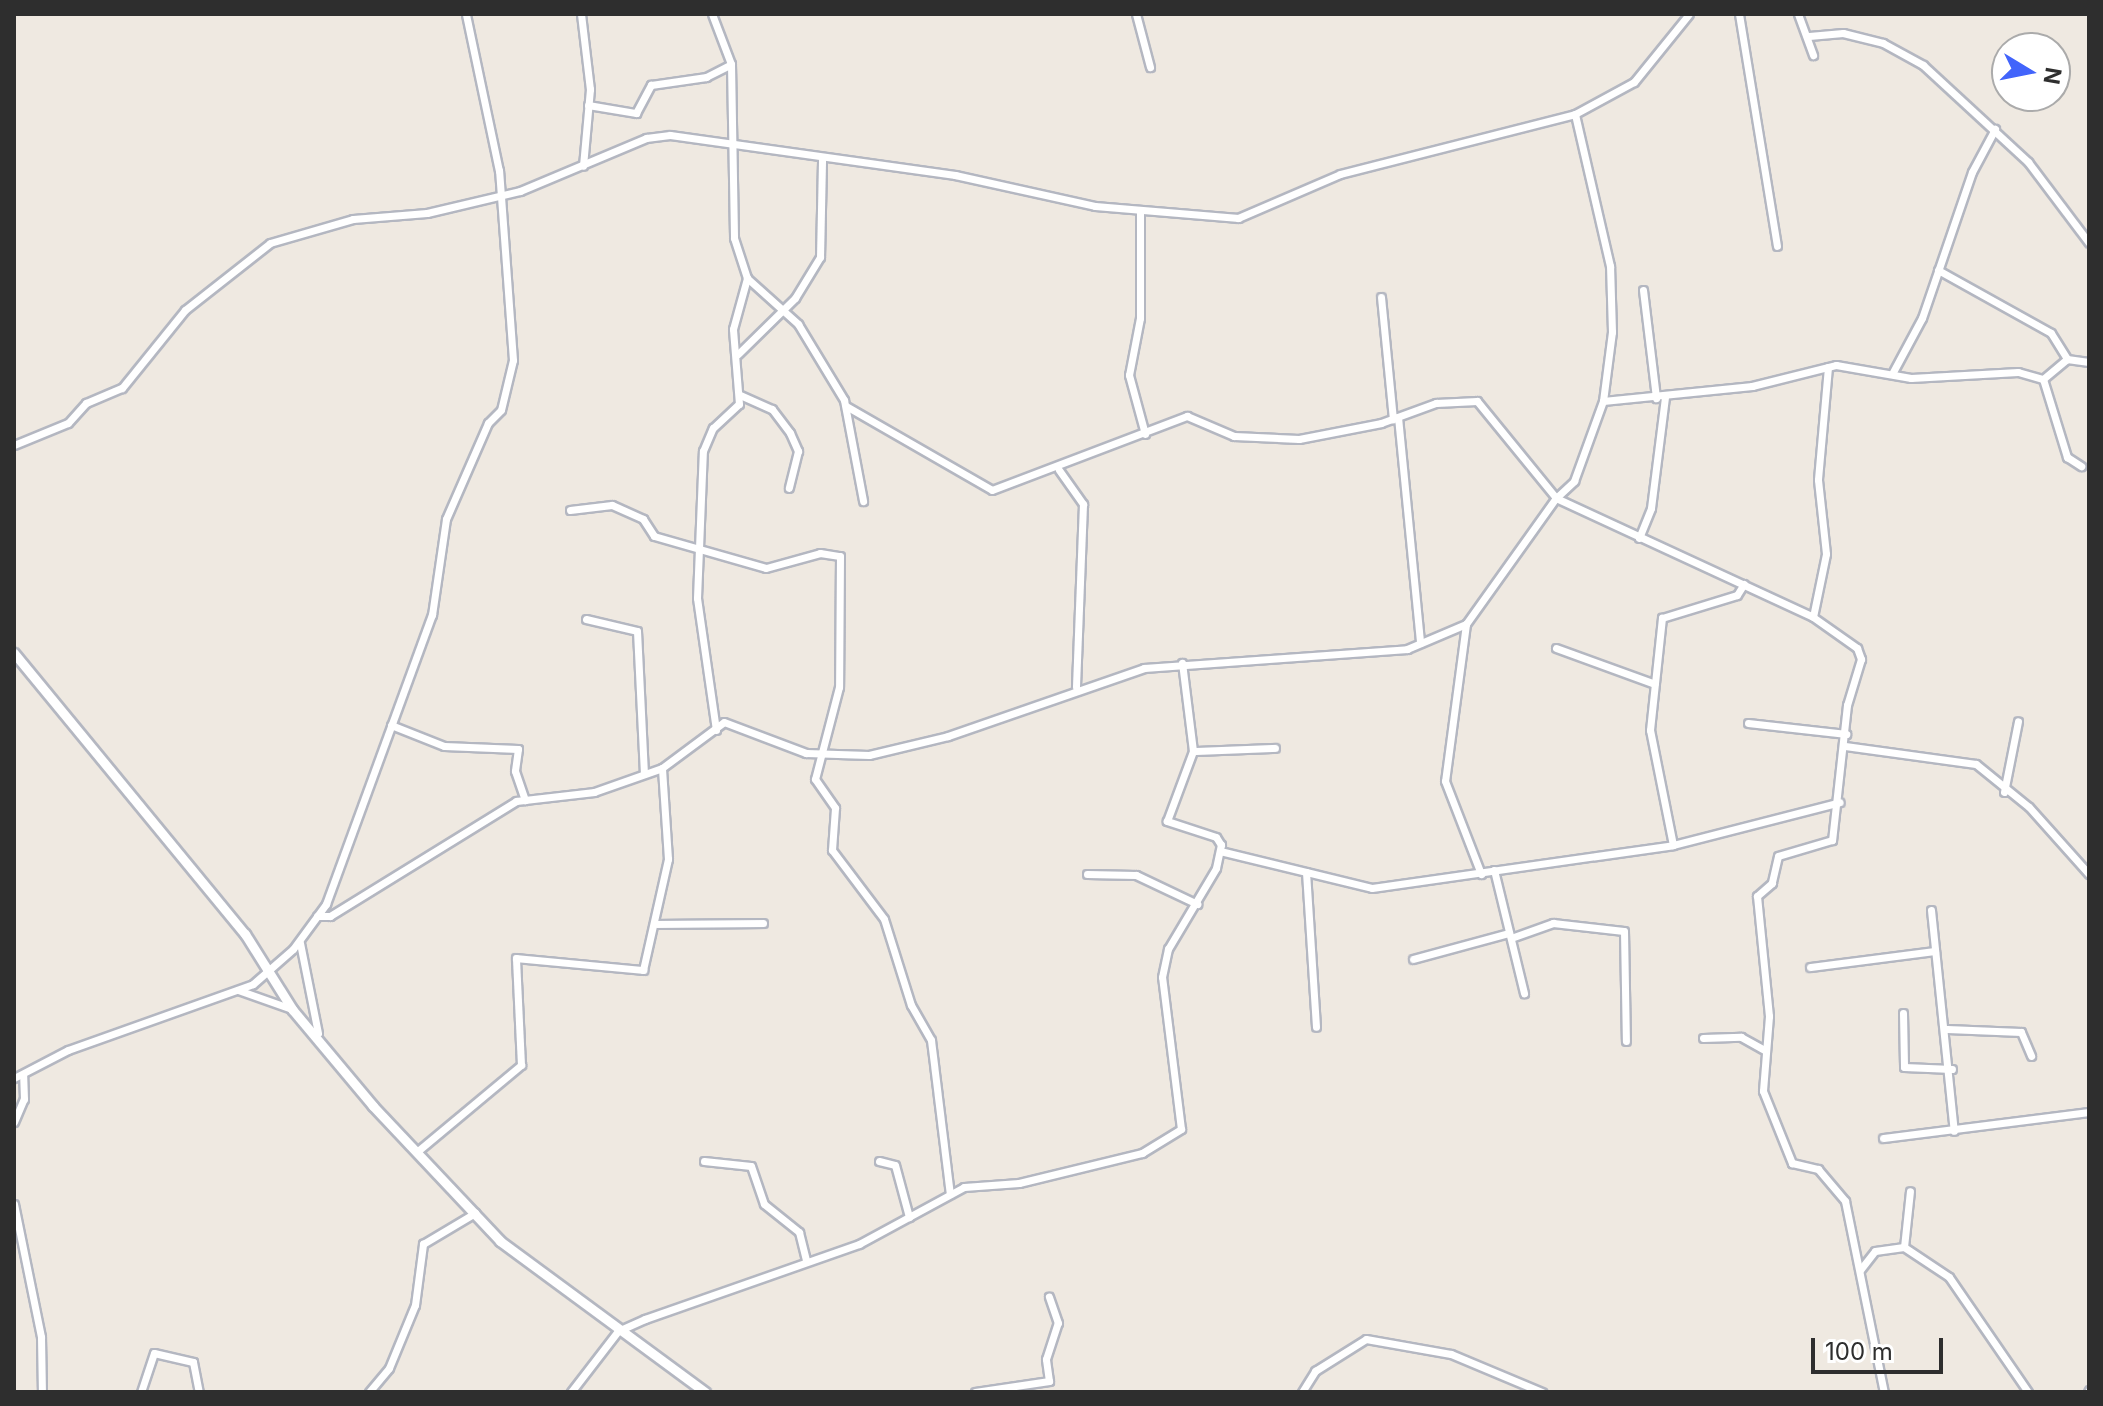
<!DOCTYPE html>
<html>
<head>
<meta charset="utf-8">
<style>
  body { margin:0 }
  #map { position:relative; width:2103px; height:1406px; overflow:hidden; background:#efe9e1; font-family:Inter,sans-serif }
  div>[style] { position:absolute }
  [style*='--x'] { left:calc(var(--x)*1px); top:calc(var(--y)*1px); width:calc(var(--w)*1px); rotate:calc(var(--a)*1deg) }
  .roads { filter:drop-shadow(2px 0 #b4b7c1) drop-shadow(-2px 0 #b4b7c1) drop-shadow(0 2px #b4b7c1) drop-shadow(0 -2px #b4b7c1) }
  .minor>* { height:7px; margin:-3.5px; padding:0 3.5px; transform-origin:3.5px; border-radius:3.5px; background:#fff }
  .tertiary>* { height:9px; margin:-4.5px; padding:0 4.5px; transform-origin:4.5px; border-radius:4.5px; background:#fff }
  span { translate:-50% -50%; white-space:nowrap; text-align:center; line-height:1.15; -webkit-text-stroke:8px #fff; paint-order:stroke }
  .frame { position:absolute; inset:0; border:16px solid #2e2e2e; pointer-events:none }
  .north { position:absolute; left:1991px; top:32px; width:80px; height:80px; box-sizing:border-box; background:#fff; border:2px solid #ababab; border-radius:50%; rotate:100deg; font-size:22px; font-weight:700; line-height:32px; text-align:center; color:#2e2e2e }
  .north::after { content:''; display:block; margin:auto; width:28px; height:36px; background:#4264fb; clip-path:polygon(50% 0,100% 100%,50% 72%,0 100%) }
  .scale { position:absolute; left:1811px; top:1338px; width:132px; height:36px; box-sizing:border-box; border:4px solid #2e2e2e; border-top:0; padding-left:10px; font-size:24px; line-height:28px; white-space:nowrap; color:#2e2e2e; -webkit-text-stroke:6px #fff; paint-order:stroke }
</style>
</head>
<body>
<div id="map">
  <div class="roads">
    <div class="minor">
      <div style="--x:581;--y:14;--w:76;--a:83.2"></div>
      <div style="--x:590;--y:89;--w:77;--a:95.2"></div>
      <div style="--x:1136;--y:14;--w:55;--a:75.2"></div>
      <div style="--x:1739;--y:14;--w:235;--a:80.7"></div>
      <div style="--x:1798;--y:14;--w:44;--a:69.9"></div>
      <div style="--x:1809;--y:36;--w:34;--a:-5"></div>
      <div style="--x:1843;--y:33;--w:41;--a:14"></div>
      <div style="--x:1883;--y:43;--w:46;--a:28.8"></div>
      <div style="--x:1923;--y:65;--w:143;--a:42.7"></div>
      <div style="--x:2028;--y:162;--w:101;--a:53"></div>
      <div style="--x:731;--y:64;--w:174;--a:89"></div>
      <div style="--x:734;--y:238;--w:42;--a:72"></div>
      <div style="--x:747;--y:278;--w:69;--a:42"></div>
      <div style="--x:798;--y:324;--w:89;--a:58.8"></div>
      <div style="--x:844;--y:400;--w:103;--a:79.3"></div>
      <div style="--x:588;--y:105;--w:49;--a:9.5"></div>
      <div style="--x:636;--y:113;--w:32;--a:-62"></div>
      <div style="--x:651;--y:85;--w:56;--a:-8.3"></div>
      <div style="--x:706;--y:77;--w:28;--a:-27"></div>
      <div style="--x:731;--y:64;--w:53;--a:-110.8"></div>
      <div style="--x:1140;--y:210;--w:108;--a:90"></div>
      <div style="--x:1140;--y:318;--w:58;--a:100.9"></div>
      <div style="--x:1129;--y:375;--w:61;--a:74.8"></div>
      <div style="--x:1938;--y:270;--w:129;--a:29.1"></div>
      <div style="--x:2051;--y:333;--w:31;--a:58"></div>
      <div style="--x:2067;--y:359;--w:31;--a:140"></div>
      <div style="--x:1643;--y:290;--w:109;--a:83.1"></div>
      <div style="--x:1381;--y:297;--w:123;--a:84.4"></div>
      <div style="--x:738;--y:354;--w:80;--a:-44.5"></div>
      <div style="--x:795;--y:298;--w:48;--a:-58.6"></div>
      <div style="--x:820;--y:257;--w:99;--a:-88.8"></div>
      <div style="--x:2067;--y:359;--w:22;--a:8"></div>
      <div style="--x:1828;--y:367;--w:113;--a:95.1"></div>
      <div style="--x:1818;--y:480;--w:74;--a:83.8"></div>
      <div style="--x:1826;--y:554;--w:64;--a:101.7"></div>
      <div style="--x:1813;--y:617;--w:54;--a:35.2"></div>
      <div style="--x:1857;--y:648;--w:12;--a:70"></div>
      <div style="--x:1861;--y:659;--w:48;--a:106.9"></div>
      <div style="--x:1847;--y:705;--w:136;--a:96.3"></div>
      <div style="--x:1832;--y:840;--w:56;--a:163.5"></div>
      <div style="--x:1778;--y:856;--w:28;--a:103"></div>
      <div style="--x:1772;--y:883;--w:20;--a:139"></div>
      <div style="--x:1757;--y:896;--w:121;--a:84.3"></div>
      <div style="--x:1769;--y:1016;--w:75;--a:94.6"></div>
      <div style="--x:1763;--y:1091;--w:78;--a:68.1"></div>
      <div style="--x:1792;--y:1163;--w:27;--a:13"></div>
      <div style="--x:1818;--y:1169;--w:42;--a:49.8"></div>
      <div style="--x:1845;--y:1201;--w:195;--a:78.5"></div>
      <div style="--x:1893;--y:372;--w:61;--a:-61.8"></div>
      <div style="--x:1922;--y:318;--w:154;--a:-71.1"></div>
      <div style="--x:1972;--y:172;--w:49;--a:-61.9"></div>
      <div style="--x:740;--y:395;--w:35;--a:24"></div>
      <div style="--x:772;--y:409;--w:30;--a:53"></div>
      <div style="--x:790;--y:433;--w:20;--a:66"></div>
      <div style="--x:798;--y:451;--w:38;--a:104"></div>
      <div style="--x:1603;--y:401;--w:150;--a:-5.7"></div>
      <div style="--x:1752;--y:386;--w:87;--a:-14"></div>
      <div style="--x:1836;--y:365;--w:76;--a:9.8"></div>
      <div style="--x:1911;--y:378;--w:107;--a:-3.2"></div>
      <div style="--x:2018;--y:372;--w:26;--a:16"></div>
      <div style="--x:2043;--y:379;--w:82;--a:72.9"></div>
      <div style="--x:2067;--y:457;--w:17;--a:33"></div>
      <div style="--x:846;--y:406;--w:168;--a:29.9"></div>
      <div style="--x:992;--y:490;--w:209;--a:-20.8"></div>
      <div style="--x:1187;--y:416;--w:51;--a:23.1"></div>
      <div style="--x:1234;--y:436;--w:65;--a:2.6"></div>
      <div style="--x:1299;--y:439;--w:84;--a:-11"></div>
      <div style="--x:1381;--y:423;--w:59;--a:-20"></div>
      <div style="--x:1436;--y:403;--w:41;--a:-2.8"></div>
      <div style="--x:1477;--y:401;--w:125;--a:50.8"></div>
      <div style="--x:1556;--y:498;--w:25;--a:-43"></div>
      <div style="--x:1574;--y:481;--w:85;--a:-70.1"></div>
      <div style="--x:1603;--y:401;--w:70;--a:-82.6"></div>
      <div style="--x:1612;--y:332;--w:66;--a:-91.7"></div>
      <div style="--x:1610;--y:266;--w:156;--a:-103"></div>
      <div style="--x:1398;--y:417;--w:227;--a:84.4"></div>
      <div style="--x:14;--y:445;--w:58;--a:-22.2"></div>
      <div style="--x:68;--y:423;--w:27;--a:-48"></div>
      <div style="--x:86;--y:403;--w:39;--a:-23"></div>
      <div style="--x:122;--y:388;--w:100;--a:-51.1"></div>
      <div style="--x:185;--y:310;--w:108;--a:-38.2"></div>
      <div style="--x:270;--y:243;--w:86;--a:-16.1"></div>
      <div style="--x:353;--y:219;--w:74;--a:-4.6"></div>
      <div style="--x:427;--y:213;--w:96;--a:-13.3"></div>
      <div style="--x:520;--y:191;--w:137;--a:-22.8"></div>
      <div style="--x:646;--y:138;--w:24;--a:-7"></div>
      <div style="--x:670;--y:135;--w:288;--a:8"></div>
      <div style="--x:955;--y:175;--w:143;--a:12.5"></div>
      <div style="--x:1095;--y:206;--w:144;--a:4.8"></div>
      <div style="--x:1238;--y:218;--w:111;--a:-23.3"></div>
      <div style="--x:1340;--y:174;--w:243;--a:-14.3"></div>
      <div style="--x:1575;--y:114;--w:67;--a:-28.5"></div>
      <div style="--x:1634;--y:82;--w:87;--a:-51"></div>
      <div style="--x:1059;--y:470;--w:42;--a:54.8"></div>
      <div style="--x:1083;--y:504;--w:183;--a:92.2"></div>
      <div style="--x:570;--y:510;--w:42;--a:-6.8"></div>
      <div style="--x:612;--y:505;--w:34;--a:24"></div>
      <div style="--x:643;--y:519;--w:20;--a:57"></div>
      <div style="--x:654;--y:536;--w:116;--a:15.9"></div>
      <div style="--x:766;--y:568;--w:56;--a:-15.5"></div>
      <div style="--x:820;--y:553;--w:20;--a:9"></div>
      <div style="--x:840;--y:556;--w:131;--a:90.4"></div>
      <div style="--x:839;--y:687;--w:95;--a:104.6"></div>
      <div style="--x:815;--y:779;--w:35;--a:55"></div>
      <div style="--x:835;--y:808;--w:42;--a:94.1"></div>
      <div style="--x:832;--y:850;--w:86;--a:53"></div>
      <div style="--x:884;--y:919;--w:90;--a:72.6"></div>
      <div style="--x:911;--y:1005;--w:40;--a:60.3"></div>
      <div style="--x:931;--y:1040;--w:155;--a:83"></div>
      <div style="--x:1639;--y:538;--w:32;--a:-68"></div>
      <div style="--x:1651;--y:508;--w:112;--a:-82.8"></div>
      <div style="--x:586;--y:619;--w:52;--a:13.2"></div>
      <div style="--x:637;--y:631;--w:143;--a:87.2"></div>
      <div style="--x:1466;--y:624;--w:158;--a:97.6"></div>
      <div style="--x:1445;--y:781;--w:100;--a:68.8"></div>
      <div style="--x:1556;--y:648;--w:105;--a:20"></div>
      <div style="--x:1748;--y:723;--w:99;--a:6.4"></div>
      <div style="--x:391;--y:725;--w:57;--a:21.6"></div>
      <div style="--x:444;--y:746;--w:74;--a:2.3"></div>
      <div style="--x:518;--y:749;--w:22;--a:98"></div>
      <div style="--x:515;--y:771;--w:31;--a:71"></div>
      <div style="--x:716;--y:730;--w:133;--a:-98.2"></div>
      <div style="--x:697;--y:598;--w:147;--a:-87.7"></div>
      <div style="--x:703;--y:451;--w:25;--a:-67"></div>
      <div style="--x:713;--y:428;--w:35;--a:-43"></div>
      <div style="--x:739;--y:404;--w:75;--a:-94.6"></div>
      <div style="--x:733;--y:329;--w:53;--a:-74.6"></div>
      <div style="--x:1845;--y:746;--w:132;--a:7.8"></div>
      <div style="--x:1976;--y:764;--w:68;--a:39.1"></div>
      <div style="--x:2029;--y:807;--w:90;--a:48.2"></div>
      <div style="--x:1193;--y:751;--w:82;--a:-2.1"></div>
      <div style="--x:2004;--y:792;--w:72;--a:-78.8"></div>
      <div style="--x:1673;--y:845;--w:117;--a:-101.3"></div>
      <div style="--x:1650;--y:730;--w:113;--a:-83.9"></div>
      <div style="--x:1662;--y:618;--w:78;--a:-17"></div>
      <div style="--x:1737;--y:595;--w:13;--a:-58"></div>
      <div style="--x:1220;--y:851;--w:156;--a:13.7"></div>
      <div style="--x:1372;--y:888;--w:304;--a:-8.1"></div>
      <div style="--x:1673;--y:845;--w:172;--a:-14.4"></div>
      <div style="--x:1494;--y:870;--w:127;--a:76.3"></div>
      <div style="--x:1306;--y:872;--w:155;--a:86.3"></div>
      <div style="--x:1087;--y:874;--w:49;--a:1.2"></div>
      <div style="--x:1136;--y:875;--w:68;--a:25.4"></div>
      <div style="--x:1931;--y:910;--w:222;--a:84.1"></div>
      <div style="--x:317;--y:916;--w:13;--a:0"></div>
      <div style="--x:330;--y:916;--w:219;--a:-31.7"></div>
      <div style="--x:516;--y:801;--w:79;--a:-6.6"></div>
      <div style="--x:594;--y:792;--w:72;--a:-19.4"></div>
      <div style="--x:662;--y:768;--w:77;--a:-36.6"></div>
      <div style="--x:724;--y:722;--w:88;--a:20.7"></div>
      <div style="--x:806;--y:753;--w:63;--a:1.8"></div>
      <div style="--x:869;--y:755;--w:81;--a:-13.5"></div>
      <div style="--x:948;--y:736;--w:207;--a:-19.1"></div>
      <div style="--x:1144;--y:668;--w:264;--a:-4.1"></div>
      <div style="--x:1407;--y:649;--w:64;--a:-23"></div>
      <div style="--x:1466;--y:624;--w:155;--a:-54.5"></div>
      <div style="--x:1556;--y:498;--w:283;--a:24.8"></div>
      <div style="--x:657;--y:924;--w:106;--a:-0.5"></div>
      <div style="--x:1511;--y:938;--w:45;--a:-19.7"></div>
      <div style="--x:1553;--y:923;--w:71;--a:6.4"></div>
      <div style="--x:1624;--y:931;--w:110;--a:89"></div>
      <div style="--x:300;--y:943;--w:92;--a:78.7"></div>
      <div style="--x:1413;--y:959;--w:99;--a:-15.2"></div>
      <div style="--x:1810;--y:967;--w:126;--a:-7.3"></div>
      <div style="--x:238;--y:990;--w:57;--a:19.4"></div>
      <div style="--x:1903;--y:1013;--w:54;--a:88.9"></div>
      <div style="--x:1904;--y:1067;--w:48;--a:2.4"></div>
      <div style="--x:1947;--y:1029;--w:74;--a:2.3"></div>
      <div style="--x:2021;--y:1032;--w:26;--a:67"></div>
      <div style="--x:1703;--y:1038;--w:38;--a:-2"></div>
      <div style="--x:1741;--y:1037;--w:26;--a:29"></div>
      <div style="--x:14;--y:1078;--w:61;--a:-27.4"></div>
      <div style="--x:68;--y:1050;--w:196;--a:-19.6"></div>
      <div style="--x:253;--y:984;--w:53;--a:-41.2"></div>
      <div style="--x:293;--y:949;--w:56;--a:-53.7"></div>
      <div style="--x:326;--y:904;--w:308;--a:-69.9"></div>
      <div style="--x:432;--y:615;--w:97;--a:-81.7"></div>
      <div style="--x:446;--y:519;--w:105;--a:-66.4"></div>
      <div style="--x:488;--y:423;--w:18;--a:-45"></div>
      <div style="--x:501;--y:410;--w:51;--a:-76.5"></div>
      <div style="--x:513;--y:360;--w:190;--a:-94.2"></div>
      <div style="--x:499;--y:171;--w:160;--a:-101.9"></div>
      <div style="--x:14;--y:1122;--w:25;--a:-67"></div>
      <div style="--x:24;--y:1099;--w:24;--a:-92"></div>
      <div style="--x:1883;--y:1138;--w:208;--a:-7.2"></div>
      <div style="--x:419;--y:1150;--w:133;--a:-39.8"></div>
      <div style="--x:521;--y:1065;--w:107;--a:-92.7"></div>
      <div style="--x:516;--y:958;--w:128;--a:5.4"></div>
      <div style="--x:643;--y:970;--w:114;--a:-77.3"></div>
      <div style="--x:668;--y:859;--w:91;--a:-93.8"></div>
      <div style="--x:704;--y:1161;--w:47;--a:6.1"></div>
      <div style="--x:751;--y:1166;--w:40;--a:71.1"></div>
      <div style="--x:764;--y:1204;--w:45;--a:38.7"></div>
      <div style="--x:799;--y:1232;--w:29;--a:76"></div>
      <div style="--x:879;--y:1161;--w:16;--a:14"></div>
      <div style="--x:895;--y:1165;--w:54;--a:74.9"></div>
      <div style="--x:14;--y:1204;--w:136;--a:78.5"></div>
      <div style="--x:41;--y:1337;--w:55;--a:89"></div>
      <div style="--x:1904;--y:1247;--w:54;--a:33.7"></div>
      <div style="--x:1949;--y:1277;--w:140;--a:55.5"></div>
      <div style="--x:1860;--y:1270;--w:24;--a:-52"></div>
      <div style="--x:1875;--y:1251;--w:29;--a:-8"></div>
      <div style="--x:1904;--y:1247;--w:56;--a:-83.9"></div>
      <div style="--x:141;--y:1392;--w:41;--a:-71.6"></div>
      <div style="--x:154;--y:1353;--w:40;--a:13"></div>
      <div style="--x:193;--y:1362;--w:31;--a:79"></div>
      <div style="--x:369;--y:1392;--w:31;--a:-50"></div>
      <div style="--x:389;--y:1368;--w:68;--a:-67.6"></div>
      <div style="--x:415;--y:1305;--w:62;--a:-82.5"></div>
      <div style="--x:423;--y:1244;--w:61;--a:-30.8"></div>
      <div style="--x:571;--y:1392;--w:77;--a:-52.4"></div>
      <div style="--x:618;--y:1331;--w:30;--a:-24"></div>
      <div style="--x:645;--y:1319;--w:227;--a:-19.3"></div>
      <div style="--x:859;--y:1244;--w:119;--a:-28.5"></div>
      <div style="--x:964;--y:1187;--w:55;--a:-4.2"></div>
      <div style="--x:1019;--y:1183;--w:127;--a:-13.7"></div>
      <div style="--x:1142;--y:1153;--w:46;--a:-31.6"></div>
      <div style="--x:1181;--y:1129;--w:153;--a:-97.1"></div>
      <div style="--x:1162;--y:977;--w:29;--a:-78"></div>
      <div style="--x:1168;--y:949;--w:94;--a:-59.3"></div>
      <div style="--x:1216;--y:868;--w:24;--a:-78"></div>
      <div style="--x:1221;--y:845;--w:9;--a:-122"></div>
      <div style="--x:1216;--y:837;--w:52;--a:-161.9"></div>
      <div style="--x:1167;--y:821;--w:75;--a:-69.6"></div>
      <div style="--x:1193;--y:751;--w:89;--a:-97.1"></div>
      <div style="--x:975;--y:1392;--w:75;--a:-8.5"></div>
      <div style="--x:1049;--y:1381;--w:22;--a:-98"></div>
      <div style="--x:1046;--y:1359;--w:38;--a:-72"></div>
      <div style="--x:1058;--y:1323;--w:28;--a:-109"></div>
      <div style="--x:1302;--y:1392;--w:25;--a:-58"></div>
      <div style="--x:1315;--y:1371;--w:60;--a:-32.1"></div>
      <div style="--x:1366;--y:1339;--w:86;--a:10"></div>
      <div style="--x:1451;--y:1354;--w:99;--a:22.7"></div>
      <div style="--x:2088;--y:1392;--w:2;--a:-63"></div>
    </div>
    <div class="tertiary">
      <div style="--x:14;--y:653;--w:364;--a:50.6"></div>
      <div style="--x:245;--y:934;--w:89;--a:57.9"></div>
      <div style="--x:292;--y:1009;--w:126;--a:50.1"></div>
      <div style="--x:373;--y:1106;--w:185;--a:46.7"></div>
      <div style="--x:500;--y:1241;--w:255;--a:36.4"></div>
    </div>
  </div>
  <div class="frame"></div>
  <div class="north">N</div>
  <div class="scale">100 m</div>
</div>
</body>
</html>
